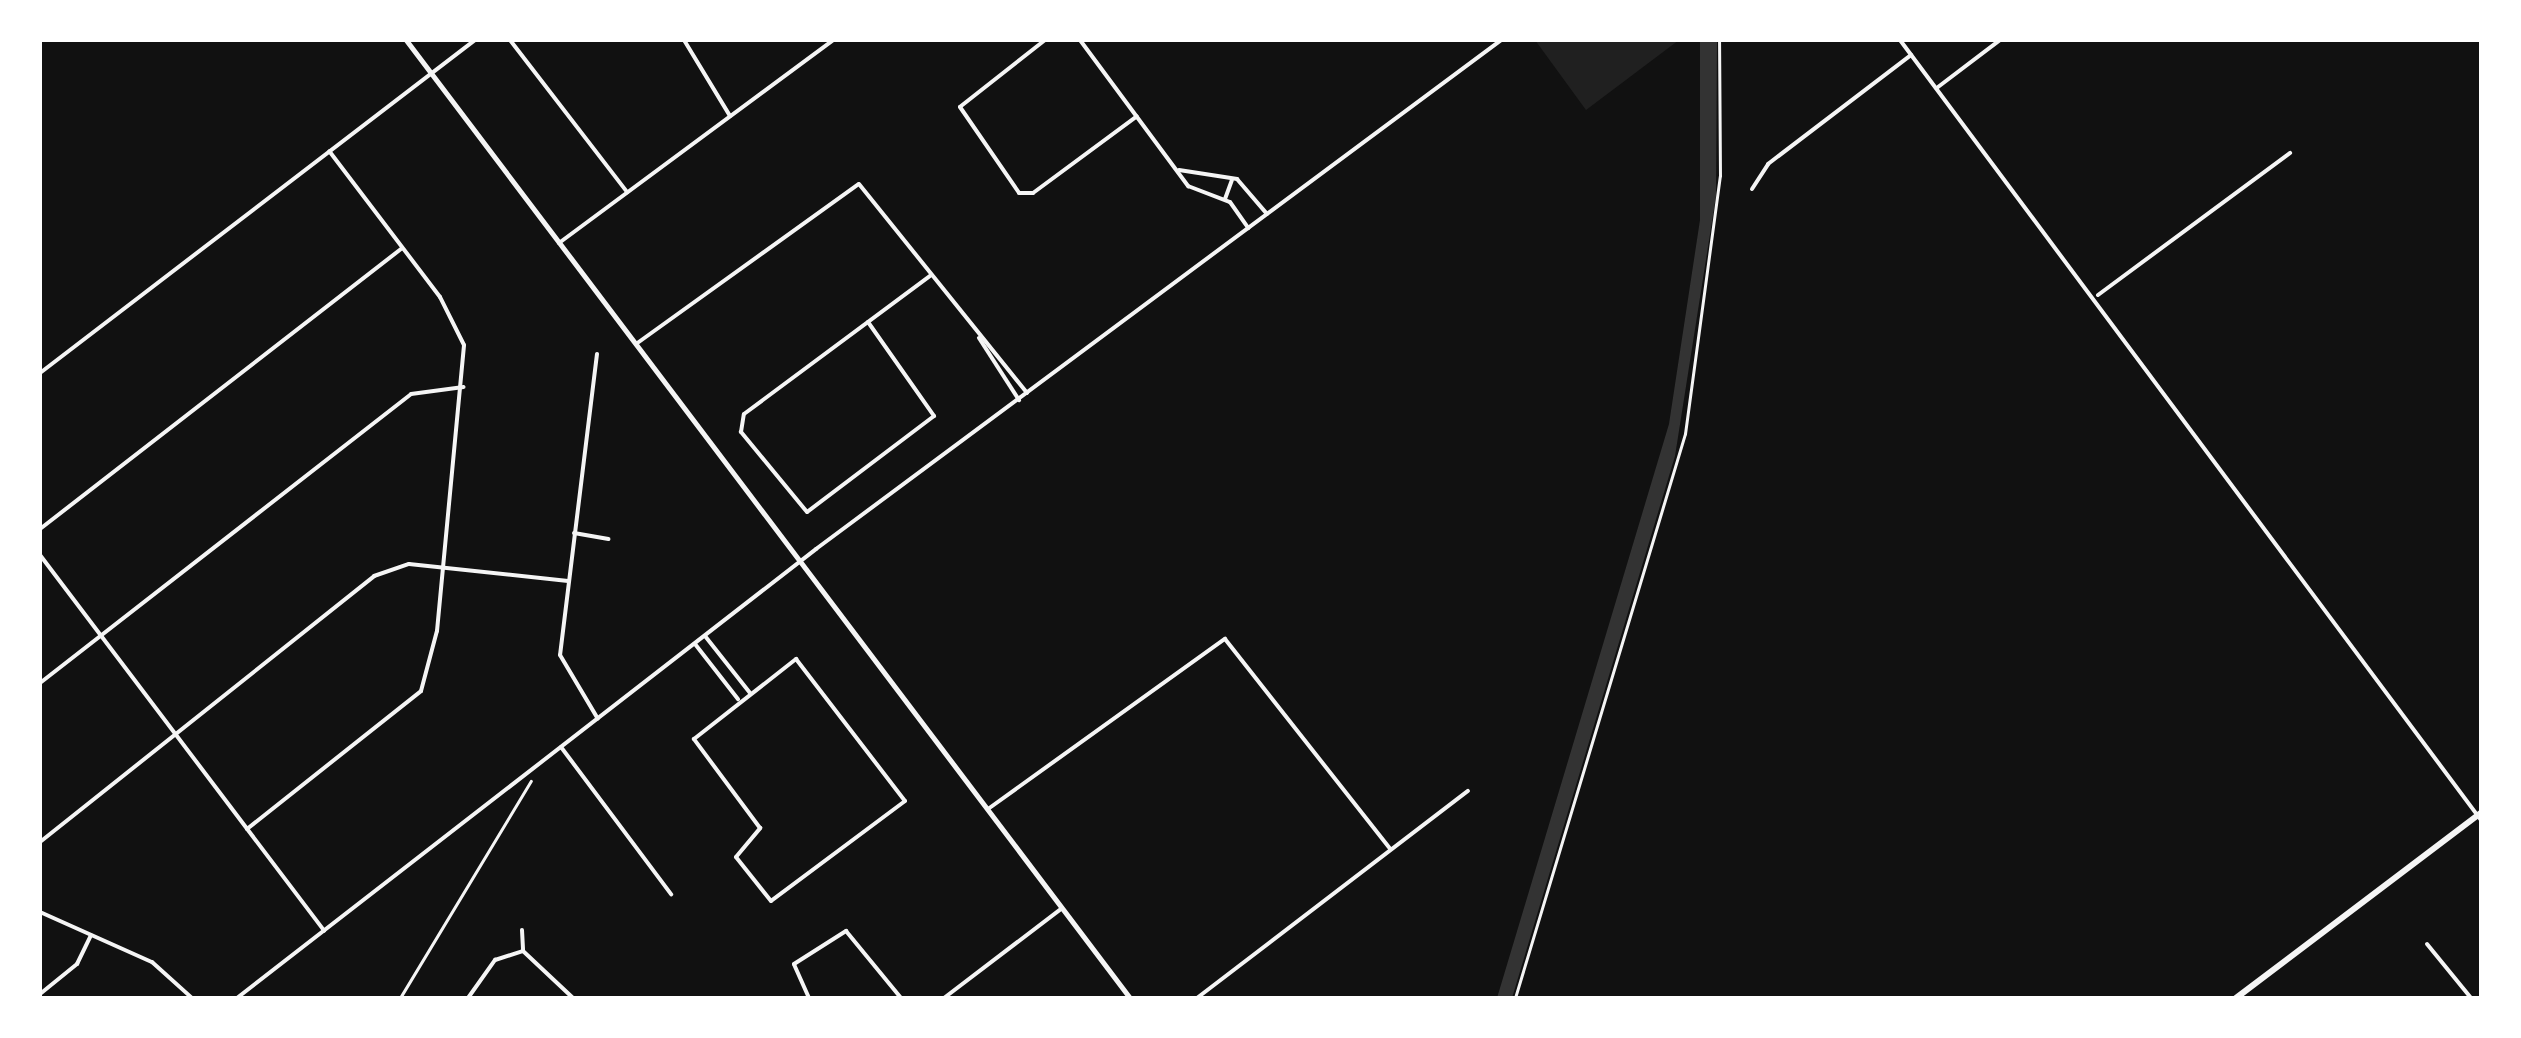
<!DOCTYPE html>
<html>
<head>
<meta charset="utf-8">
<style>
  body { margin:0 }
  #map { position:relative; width:2521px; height:1038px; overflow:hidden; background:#111; font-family:"Roboto Serif",serif }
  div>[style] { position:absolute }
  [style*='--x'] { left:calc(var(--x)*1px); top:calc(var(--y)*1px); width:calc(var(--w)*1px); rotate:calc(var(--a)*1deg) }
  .green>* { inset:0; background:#202020 }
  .water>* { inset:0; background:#333 }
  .path>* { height:2.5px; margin:-1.25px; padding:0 1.25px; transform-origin:1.25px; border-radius:1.25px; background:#f5f5f5 }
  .minor>* { height:4px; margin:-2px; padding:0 2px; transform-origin:2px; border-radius:2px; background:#f5f5f5 }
  .tertiary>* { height:5px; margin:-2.5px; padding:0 2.5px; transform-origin:2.5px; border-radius:2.5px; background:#f5f5f5 }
  .primary>* { height:6px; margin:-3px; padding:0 3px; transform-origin:3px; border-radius:3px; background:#f5f5f5 }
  span { translate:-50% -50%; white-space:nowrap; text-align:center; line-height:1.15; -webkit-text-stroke:9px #fff; paint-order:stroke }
  .frame { position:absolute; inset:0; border:42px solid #fff; pointer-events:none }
</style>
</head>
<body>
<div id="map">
  <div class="green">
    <div style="clip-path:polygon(1535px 40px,1679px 40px,1586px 110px)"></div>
  </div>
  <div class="water">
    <div style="clip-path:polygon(1700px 40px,1717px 40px,1716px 196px,1675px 456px,1512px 998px,1497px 998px,1669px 424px,1700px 220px)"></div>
  </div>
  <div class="path">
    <div style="--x:400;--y:998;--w:253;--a:-58.9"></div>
    <div style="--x:1515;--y:998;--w:589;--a:-73.23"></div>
    <div style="--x:1685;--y:434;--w:260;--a:-82.3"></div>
    <div style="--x:1720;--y:176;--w:136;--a:-90.4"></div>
  </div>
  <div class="minor">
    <div style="--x:510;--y:40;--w:192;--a:52.4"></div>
    <div style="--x:684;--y:40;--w:89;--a:58.8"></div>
    <div style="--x:1045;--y:40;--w:108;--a:141.8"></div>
    <div style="--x:960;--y:107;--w:104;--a:55.5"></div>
    <div style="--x:1019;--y:193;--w:14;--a:0"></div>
    <div style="--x:1033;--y:193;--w:129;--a:-36.5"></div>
    <div style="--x:1080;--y:40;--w:182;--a:53.5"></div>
    <div style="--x:1188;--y:186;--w:45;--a:20.9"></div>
    <div style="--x:1230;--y:202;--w:32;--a:55"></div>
    <div style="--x:1900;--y:40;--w:973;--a:53.32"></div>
    <div style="--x:1938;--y:87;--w:78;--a:-37.2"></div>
    <div style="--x:1179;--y:170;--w:59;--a:8.8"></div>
    <div style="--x:1237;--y:179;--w:46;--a:49.4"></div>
    <div style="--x:1752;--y:189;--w:30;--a:-57"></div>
    <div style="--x:1768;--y:164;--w:180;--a:-37.3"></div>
    <div style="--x:1225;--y:199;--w:20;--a:-70"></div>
    <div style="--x:559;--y:243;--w:341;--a:-36.5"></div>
    <div style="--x:2098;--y:295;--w:239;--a:-36.5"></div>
    <div style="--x:868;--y:322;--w:115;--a:54.9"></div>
    <div style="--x:934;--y:416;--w:159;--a:142.9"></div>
    <div style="--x:807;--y:512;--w:104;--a:-129.5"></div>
    <div style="--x:741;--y:432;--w:18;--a:-81"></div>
    <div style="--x:744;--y:414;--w:233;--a:-36.6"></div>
    <div style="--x:979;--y:338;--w:74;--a:57.2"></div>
    <div style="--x:636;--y:344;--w:274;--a:-35.7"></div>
    <div style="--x:859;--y:184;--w:268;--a:51.2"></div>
    <div style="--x:597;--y:354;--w:303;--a:97"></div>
    <div style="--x:560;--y:655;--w:74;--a:59.3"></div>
    <div style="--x:40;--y:373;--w:548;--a:-37.43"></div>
    <div style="--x:40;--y:529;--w:458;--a:-37.8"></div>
    <div style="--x:574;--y:533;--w:35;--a:10"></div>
    <div style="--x:40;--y:555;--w:471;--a:52.9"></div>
    <div style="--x:705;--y:636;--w:73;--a:51.7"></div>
    <div style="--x:695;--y:644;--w:70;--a:52"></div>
    <div style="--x:796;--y:659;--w:179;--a:52.5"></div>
    <div style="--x:905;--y:801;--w:167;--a:143.3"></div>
    <div style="--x:771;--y:901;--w:56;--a:-128.5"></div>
    <div style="--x:736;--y:857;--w:38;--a:-50"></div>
    <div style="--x:760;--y:828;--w:111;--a:-126.6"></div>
    <div style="--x:694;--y:739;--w:130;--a:-38.1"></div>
    <div style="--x:40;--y:683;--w:470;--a:-37.9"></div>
    <div style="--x:411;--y:394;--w:53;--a:-7.5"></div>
    <div style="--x:561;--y:747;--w:184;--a:53.2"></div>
    <div style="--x:988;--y:809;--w:292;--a:-35.7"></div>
    <div style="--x:1225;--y:639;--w:267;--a:51.8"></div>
    <div style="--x:247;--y:829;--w:222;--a:-38.4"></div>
    <div style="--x:421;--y:691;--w:62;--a:-75.1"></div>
    <div style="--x:437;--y:631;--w:287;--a:-84.6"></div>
    <div style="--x:464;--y:345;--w:54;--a:-116.6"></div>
    <div style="--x:440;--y:297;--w:183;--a:-127.2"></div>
    <div style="--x:40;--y:842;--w:427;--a:-38.5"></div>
    <div style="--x:374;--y:576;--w:37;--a:-19"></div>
    <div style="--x:409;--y:564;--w:160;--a:6.1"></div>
    <div style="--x:40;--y:912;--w:123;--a:24.1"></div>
    <div style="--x:152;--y:962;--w:54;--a:42"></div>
    <div style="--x:522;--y:930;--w:21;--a:87"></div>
    <div style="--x:2427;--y:944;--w:70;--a:50.8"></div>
    <div style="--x:523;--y:951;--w:69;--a:43.2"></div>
    <div style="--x:40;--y:994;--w:48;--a:-39"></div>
    <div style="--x:77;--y:964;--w:32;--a:-64"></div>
    <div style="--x:237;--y:998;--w:733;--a:-37.79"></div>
    <div style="--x:816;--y:549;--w:853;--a:-36.61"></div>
    <div style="--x:468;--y:998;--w:47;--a:-54.6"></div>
    <div style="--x:495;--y:960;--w:29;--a:-18"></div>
    <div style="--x:809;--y:998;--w:37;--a:-114"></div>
    <div style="--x:794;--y:964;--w:62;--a:-32.4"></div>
    <div style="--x:846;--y:931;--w:87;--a:50.6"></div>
    <div style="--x:944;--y:998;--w:148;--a:-37.3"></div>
    <div style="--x:1197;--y:998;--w:341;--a:-37.4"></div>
  </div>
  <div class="tertiary">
    <div style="--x:406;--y:40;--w:1201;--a:52.92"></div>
  </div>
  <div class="primary">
    <div style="--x:2236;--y:998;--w:307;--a:-37.1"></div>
  </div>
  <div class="frame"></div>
</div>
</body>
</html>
